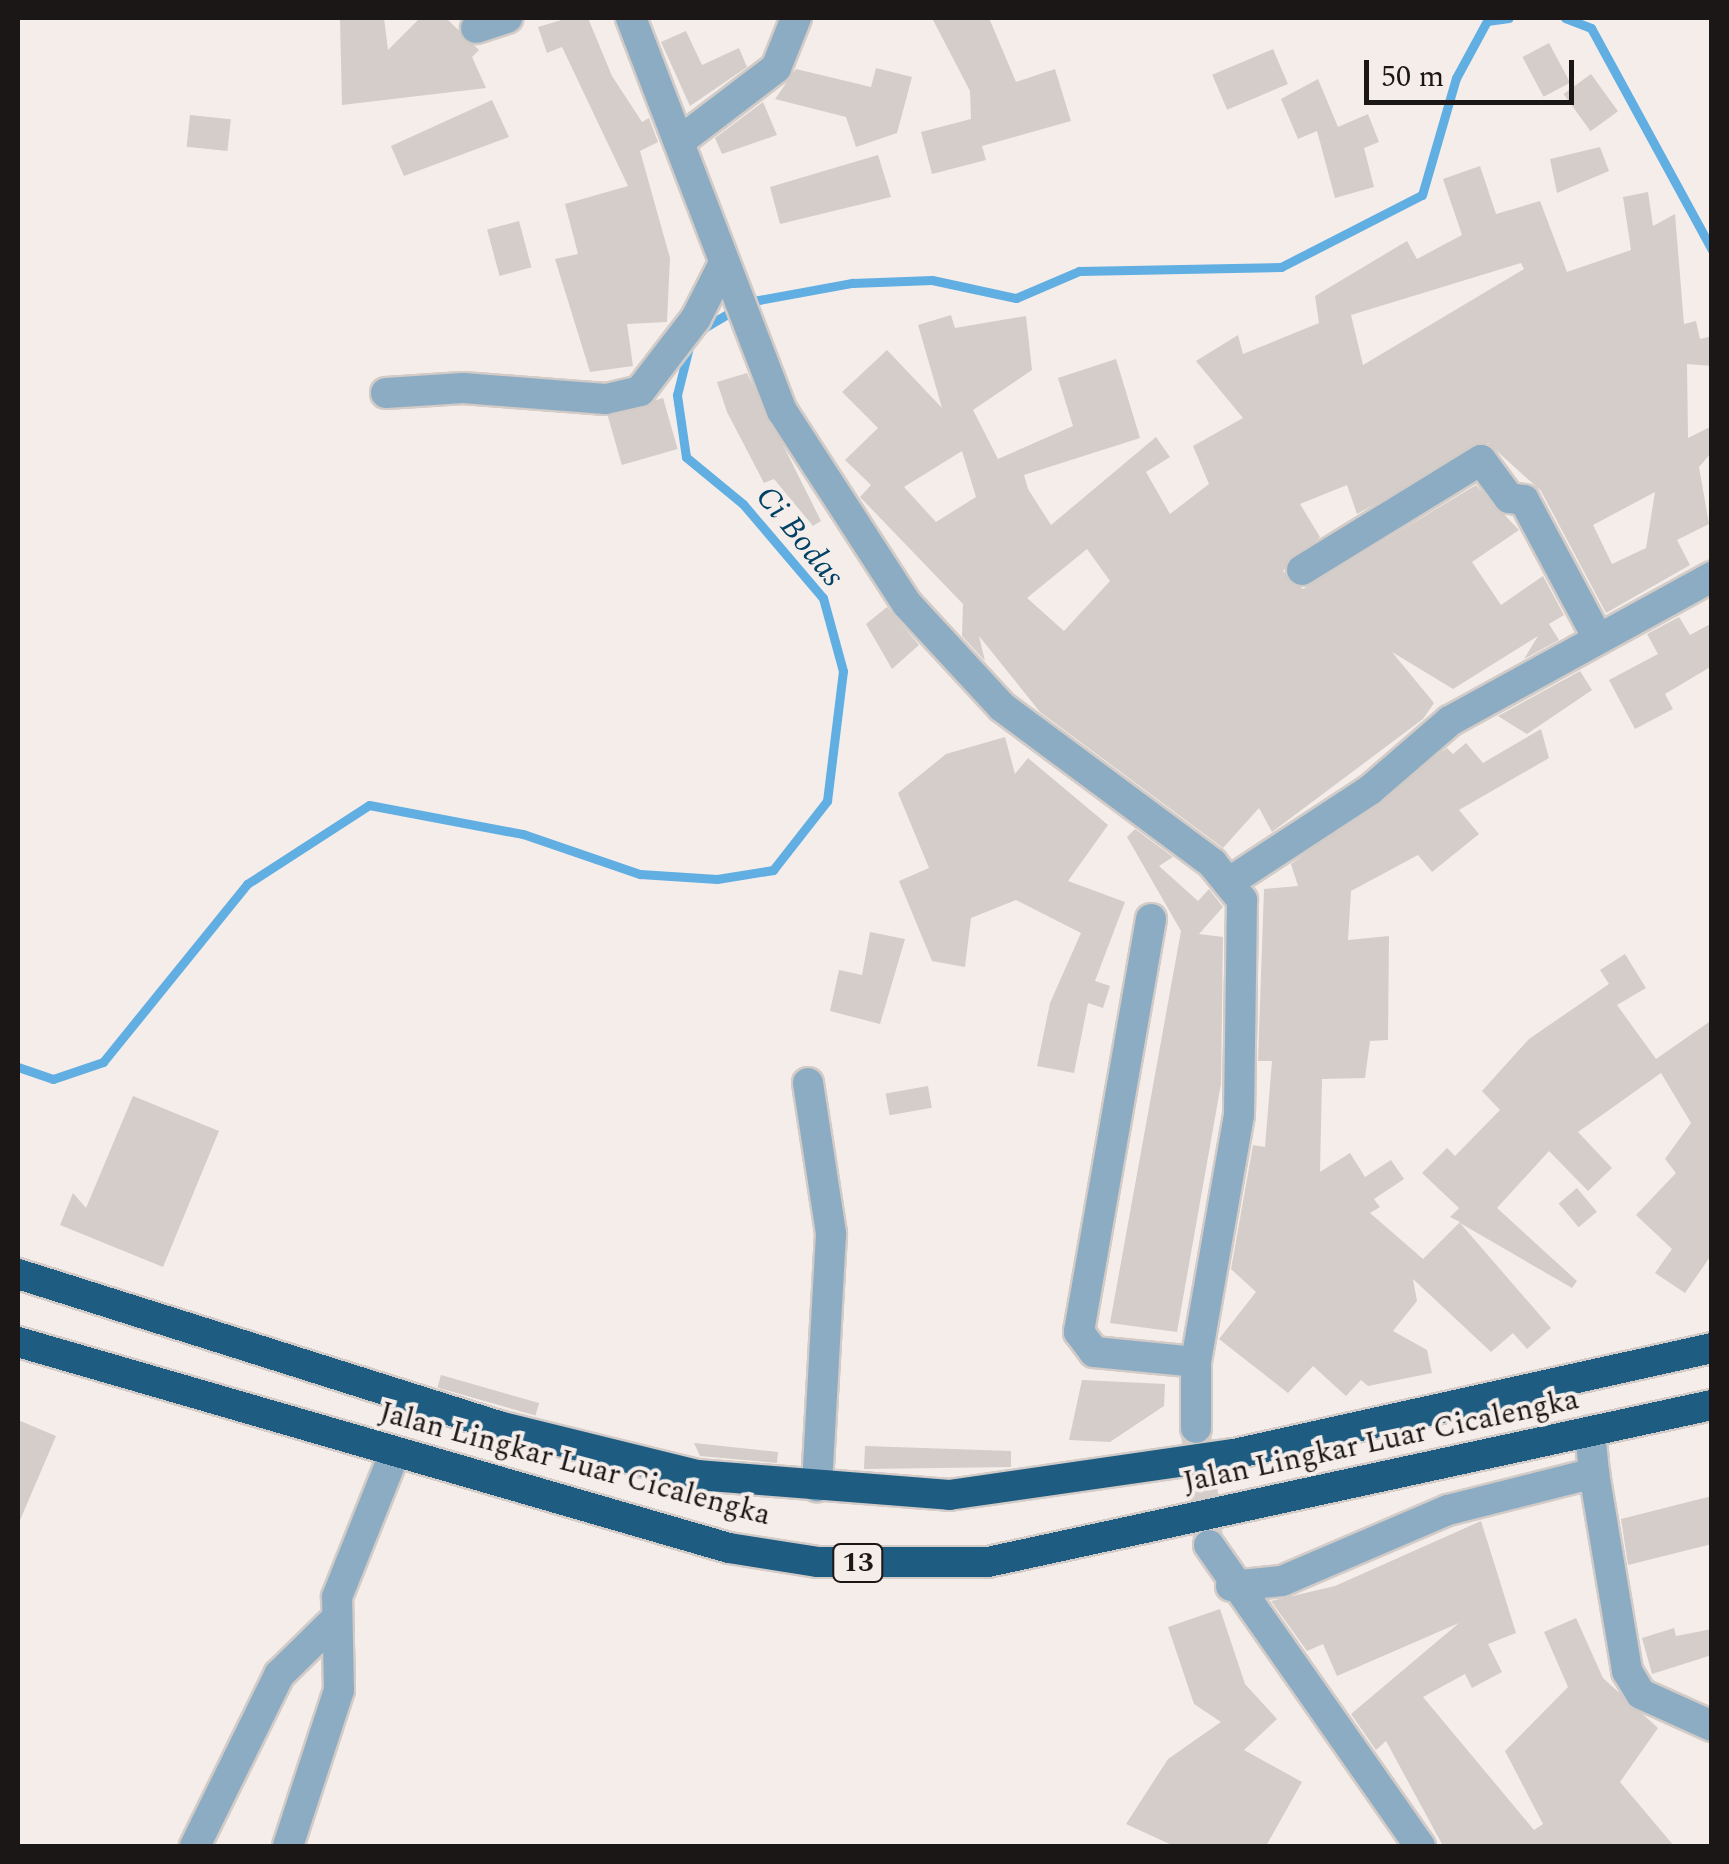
<!DOCTYPE html>
<html>
<head>
<meta charset="utf-8">
<style>
  body { margin:0 }
  #map { position:relative; width:1729px; height:1864px; overflow:hidden; background:#f5ede9; font-family:Spectral,serif }
  div>[style] { position:absolute }
  [style*='--x'] { left:calc(var(--x)*1px); top:calc(var(--y)*1px); width:calc(var(--w)*1px); rotate:calc(var(--a)*1deg) }
  .stream>* { height:9px; margin:-4.5px; padding:0 4.5px; transform-origin:4.5px; border-radius:4.5px; background:#60aee2 }
  .building>* { inset:0; background:#d5cdc9; transform-origin:0 0 }
  .minor-tunnel>* { height:30px; margin-top:-15px; transform-origin:0; background:repeating-linear-gradient(90deg,#d4cdc9 0 30px,transparent 0 45px) }
  .roads { filter:drop-shadow(2px 0 #d2cbc7) drop-shadow(-2px 0 #d2cbc7) drop-shadow(0 2px #d2cbc7) drop-shadow(0 -2px #d2cbc7) }
  .minor>* { height:30px; margin:-15px; padding:0 15px; transform-origin:15px; border-radius:15px; background:#8cacc3 }
  .highway>* { height:30px; margin:-15px; padding:0 15px; transform-origin:15px; border-radius:15px; background:#1f5c82 }
  span { translate:-50% -50%; white-space:nowrap; text-align:center; line-height:1.15; -webkit-text-stroke:8px #f5ede9; paint-order:stroke }
  .shield-label span { padding:2px 8px; background:#f5ede9; border:2px solid; border-radius:8px; -webkit-text-stroke-width:0 }
  .shield-label { font-size:28px; color:#1a1716; font-weight:700 }
  .street-label { font-size:30px; color:#1a1716 }
  .water-label { font-size:32px; color:#004164; font-style:italic }
  .frame { position:absolute; inset:0; border:20px solid #1a1716; pointer-events:none }
  .scale { position:absolute; left:1364px; top:60px; width:210px; height:45px; box-sizing:border-box; border:5px solid #1a1716; border-top:0; padding-left:12px; font-size:30px; line-height:35px; white-space:nowrap; color:#1a1716; -webkit-text-stroke:8px #f5ede9; paint-order:stroke }
</style>
</head>
<body>
<div id="map">
  <div class="stream">
    <div style="--x:1565;--y:18;--w:28;--a:21"></div>
    <div style="--x:1591;--y:28;--w:253;--a:61.4"></div>
    <div style="--x:702;--y:329;--w:53;--a:-30.4"></div>
    <div style="--x:748;--y:302;--w:106;--a:-10.4"></div>
    <div style="--x:852;--y:283;--w:80;--a:-2.1"></div>
    <div style="--x:932;--y:280;--w:86;--a:12.1"></div>
    <div style="--x:1016;--y:298;--w:69;--a:-23.2"></div>
    <div style="--x:1079;--y:271;--w:202;--a:-1.1"></div>
    <div style="--x:1281;--y:267;--w:158;--a:-27.1"></div>
    <div style="--x:1422;--y:195;--w:122;--a:-73.8"></div>
    <div style="--x:1456;--y:78;--w:65;--a:-61.5"></div>
    <div style="--x:1487;--y:21;--w:22;--a:-8"></div>
    <div style="--x:18;--y:1067;--w:37;--a:19"></div>
    <div style="--x:53;--y:1079;--w:53;--a:-18.8"></div>
    <div style="--x:103;--y:1062;--w:229;--a:-51"></div>
    <div style="--x:247;--y:884;--w:145;--a:-32.9"></div>
    <div style="--x:369;--y:805;--w:157;--a:10.7"></div>
    <div style="--x:523;--y:834;--w:124;--a:18.9"></div>
    <div style="--x:640;--y:874;--w:77;--a:3.7"></div>
    <div style="--x:717;--y:879;--w:57;--a:-9.1"></div>
    <div style="--x:773;--y:870;--w:88;--a:-52"></div>
    <div style="--x:827;--y:801;--w:131;--a:-83"></div>
    <div style="--x:843;--y:671;--w:76;--a:-105.3"></div>
    <div style="--x:823;--y:598;--w:123;--a:-130.4"></div>
    <div style="--x:743;--y:504;--w:74;--a:-140.5"></div>
    <div style="--x:686;--y:457;--w:63;--a:-98.3"></div>
    <div style="--x:677;--y:395;--w:54;--a:-76"></div>
  </div>
  <div class="building">
    <div style="clip-path:polygon(340px 18px,384px 18px,388px 50px,420px 18px,446px 18px,479px 50px,472px 57px,486px 88px,342px 105px)"></div>
    <div style="clip-path:polygon(568px 18px,588px 18px,612px 76px,642px 122px,649px 118px,658px 142px,640px 151px,670px 258px,667px 322px,627px 324px,633px 366px,590px 372px,555px 259px,578px 254px,565px 204px,628px 186px,562px 47px,547px 53px,538px 27px)"></div>
    <div style="clip-path:polygon(932px 18px,989px 18px,1016px 82px,1055px 69px,1071px 121px,982px 146px,986px 160px,932px 174px,921px 132px,971px 119px,970px 91px)"></div>
    <div style="clip-path:polygon(686px 31px,702px 65px,739px 48px,747px 67px,690px 106px,661px 42px)"></div>
    <div style="left:1549px;top:43px;width:45px;height:30px;rotate:62deg"></div>
    <div style="left:1273px;top:49px;width:38px;height:66px;rotate:67deg"></div>
    <div style="clip-path:polygon(876px 68px,912px 77px,897px 133px,856px 147px,846px 117px,775px 99px,796px 69px,871px 87px)"></div>
    <div style="left:1591px;top:74px;width:46px;height:34px;rotate:54deg"></div>
    <div style="clip-path:polygon(1318px 79px,1338px 127px,1368px 114px,1379px 142px,1364px 148px,1374px 187px,1335px 198px,1317px 131px,1298px 139px,1281px 99px)"></div>
    <div style="clip-path:polygon(492px 100px,509px 137px,404px 176px,391px 146px)"></div>
    <div style="clip-path:polygon(763px 102px,777px 135px,722px 154px,715px 138px)"></div>
    <div style="left:190px;top:115px;width:41px;height:32px;rotate:6deg"></div>
    <div style="clip-path:polygon(1600px 147px,1609px 171px,1557px 193px,1550px 159px)"></div>
    <div style="clip-path:polygon(878px 155px,891px 197px,780px 224px,770px 187px)"></div>
    <div style="clip-path:polygon(evenodd,1480px 166px,1496px 214px,1540px 201px,1567px 272px,1631px 250px,1623px 197px,1648px 192px,1653px 226px,1675px 214px,1684px 324px,1696px 321px,1700px 339px,1712px 336px,1712px 366px,1687px 364px,1688px 438px,1712px 426px,1712px 452px,1699px 467px,1709px 524px,1677px 540px,1690px 565px,1606px 613px,1541px 491px,1488px 443px,1357px 514px,1347px 485px,1300px 504px,1320px 537px,1283px 571px,1303px 589px,1476px 485px,1519px 530px,1472px 562px,1501px 605px,1543px 576px,1564px 615px,1549px 624px,1559px 640px,1524px 659px,1538px 636px,1453px 689px,1392px 652px,1434px 703px,1423px 719px,1272px 832px,1259px 808px,1223px 848px,1040px 712px,979px 636px,985px 661px,962px 636px,963px 604px,860px 497px,871px 485px,845px 460px,878px 428px,842px 392px,887px 350px,942px 408px,918px 325px,951px 315px,955px 328px,1026px 316px,1032px 370px,973px 410px,998px 459px,1073px 426px,1058px 378px,1116px 359px,1140px 438px,1024px 475px,1028px 489px,1051px 525px,1156px 437px,1170px 457px,1146px 472px,1170px 514px,1209px 484px,1193px 446px,1243px 418px,1196px 361px,1238px 335px,1243px 354px,1319px 323px,1315px 296px,1407px 241px,1417px 259px,1462px 235px,1443px 179px,1480px 166px,1521px 263px,1524px 269px,1363px 365px,1351px 315px,1521px 263px,1480px 166px,962px 451px,976px 497px,936px 522px,904px 487px,962px 451px,1480px 166px,1655px 492px,1646px 548px,1612px 564px,1593px 525px,1655px 492px,1480px 166px,1087px 549px,1110px 581px,1064px 631px,1027px 598px,1087px 549px)"></div>
    <div style="left:519px;top:221px;width:48px;height:33px;rotate:75deg"></div>
    <div style="clip-path:polygon(747px 373px,821px 521px,813px 526px,774px 479px,764px 483px,727px 412px,717px 382px)"></div>
    <div style="left:663px;top:398px;width:53px;height:58px;rotate:74deg"></div>
    <div style="clip-path:polygon(887px 607px,919px 645px,892px 669px,866px 624px)"></div>
    <div style="clip-path:polygon(1679px 617px,1690px 635px,1712px 623px,1712px 666px,1665px 694px,1673px 709px,1635px 729px,1609px 680px,1658px 654px,1647px 634px)"></div>
    <div style="clip-path:polygon(1580px 671px,1592px 690px,1527px 734px,1498px 716px)"></div>
    <div style="clip-path:polygon(1541px 729px,1549px 758px,1459px 810px,1479px 834px,1432px 872px,1418px 855px,1351px 891px,1348px 940px,1389px 936px,1388px 1040px,1370px 1041px,1365px 1078px,1322px 1079px,1320px 1172px,1350px 1153px,1365px 1177px,1391px 1160px,1404px 1179px,1374px 1199px,1380px 1207px,1370px 1213px,1423px 1259px,1460px 1222px,1450px 1217px,1459px 1208px,1422px 1173px,1447px 1148px,1455px 1156px,1500px 1110px,1482px 1091px,1529px 1039px,1609px 984px,1600px 970px,1625px 954px,1646px 988px,1617px 1005px,1656px 1059px,1712px 1020px,1712px 1254px,1685px 1293px,1655px 1273px,1672px 1249px,1636px 1215px,1676px 1173px,1665px 1159px,1691px 1123px,1661px 1073px,1578px 1132px,1612px 1168px,1588px 1191px,1549px 1151px,1497px 1208px,1577px 1281px,1572px 1288px,1460px 1223px,1551px 1328px,1527px 1349px,1513px 1333px,1491px 1352px,1413px 1279px,1417px 1301px,1393px 1331px,1427px 1350px,1432px 1373px,1368px 1386px,1361px 1380px,1346px 1396px,1313px 1366px,1288px 1393px,1219px 1339px,1256px 1292px,1231px 1269px,1253px 1145px,1265px 1147px,1272px 1061px,1258px 1061px,1264px 889px,1298px 886px,1291px 864px,1447px 748px,1453px 754px,1466px 743px,1483px 763px)"></div>
    <div style="clip-path:polygon(1005px 737px,1015px 774px,1028px 758px,1108px 825px,1068px 881px,1125px 902px,1095px 981px,1110px 986px,1103px 1008px,1088px 1003px,1074px 1073px,1037px 1066px,1050px 1003px,1081px 933px,1016px 900px,971px 918px,965px 967px,932px 961px,899px 881px,929px 868px,898px 793px,946px 754px)"></div>
    <div style="clip-path:polygon(1135px 829px,1173px 857px,1159px 866px,1198px 901px,1209px 889px,1223px 907px,1199px 934px,1223px 937px,1221px 1084px,1177px 1332px,1110px 1323px,1181px 931px,1127px 837px)"></div>
    <div style="clip-path:polygon(870px 932px,905px 939px,880px 1024px,830px 1011px,839px 970px,862px 975px)"></div>
    <div style="left:928px;top:1086px;width:22px;height:43px;rotate:80deg"></div>
    <div style="clip-path:polygon(133px 1096px,219px 1131px,163px 1267px,60px 1225px,73px 1193px,86px 1208px)"></div>
    <div style="left:1577px;top:1188px;width:31px;height:24px;rotate:50deg"></div>
    <div style="left:441px;top:1375px;width:102px;height:13px;rotate:16deg"></div>
    <div style="clip-path:polygon(1082px 1380px,1165px 1384px,1164px 1406px,1110px 1442px,1069px 1440px)"></div>
    <div style="clip-path:polygon(18px 1420px,56px 1436px,18px 1525px)"></div>
    <div style="clip-path:polygon(694px 1443px,778px 1452px,777px 1463px,700px 1456px)"></div>
    <div style="clip-path:polygon(865px 1446px,1011px 1451px,1011px 1467px,864px 1469px)"></div>
    <div style="clip-path:polygon(1712px 1496px,1712px 1544px,1628px 1565px,1621px 1519px)"></div>
    <div style="clip-path:polygon(1481px 1521px,1516px 1633px,1488px 1644px,1502px 1672px,1472px 1688px,1465px 1674px,1423px 1697px,1534px 1830px,1543px 1824px,1505px 1751px,1568px 1687px,1544px 1632px,1576px 1618px,1603px 1678px,1658px 1728px,1620px 1782px,1674px 1846px,1443px 1846px,1386px 1741px,1376px 1750px,1351px 1714px,1459px 1623px,1337px 1676px,1323px 1644px,1307px 1651px,1271px 1601px,1335px 1586px)"></div>
    <div style="clip-path:polygon(1220px 1609px,1245px 1684px,1277px 1719px,1244px 1750px,1302px 1782px,1266px 1846px,1174px 1846px,1126px 1824px,1168px 1759px,1221px 1722px,1194px 1704px,1168px 1627px)"></div>
    <div style="clip-path:polygon(1674px 1628px,1676px 1636px,1712px 1629px,1712px 1655px,1652px 1674px,1642px 1638px)"></div>
  </div>
  <div class="minor-tunnel">
    <div style="--x:1196;--y:1434;--w:104;--a:83.4"></div>
  </div>
  <div class="roads">
    <div class="minor">
      <div style="--x:631;--y:18;--w:421;--a:69"></div>
      <div style="--x:782;--y:411;--w:230;--a:57.1"></div>
      <div style="--x:907;--y:604;--w:140;--a:47.3"></div>
      <div style="--x:1002;--y:707;--w:262;--a:36.6"></div>
      <div style="--x:1212;--y:863;--w:48;--a:51"></div>
      <div style="--x:1242;--y:900;--w:215;--a:90.8"></div>
      <div style="--x:1239;--y:1115;--w:251;--a:99.9"></div>
      <div style="--x:1196;--y:1362;--w:66;--a:90"></div>
      <div style="--x:476;--y:28;--w:33;--a:-18"></div>
      <div style="--x:684;--y:138;--w:116;--a:-37.3"></div>
      <div style="--x:776;--y:68;--w:54;--a:-68.2"></div>
      <div style="--x:386;--y:393;--w:77;--a:-3.7"></div>
      <div style="--x:463;--y:388;--w:143;--a:4.4"></div>
      <div style="--x:606;--y:399;--w:35;--a:-13"></div>
      <div style="--x:640;--y:391;--w:92;--a:-52.5"></div>
      <div style="--x:696;--y:318;--w:62;--a:-63"></div>
      <div style="--x:1302;--y:570;--w:210;--a:-31.6"></div>
      <div style="--x:1481;--y:460;--w:47;--a:53.6"></div>
      <div style="--x:1509;--y:498;--w:15;--a:8"></div>
      <div style="--x:1524;--y:500;--w:155;--a:61.9"></div>
      <div style="--x:1231;--y:881;--w:166;--a:-33.2"></div>
      <div style="--x:1370;--y:790;--w:106;--a:-40.8"></div>
      <div style="--x:1450;--y:721;--w:299;--a:-28.8"></div>
      <div style="--x:1151;--y:919;--w:419;--a:99.9"></div>
      <div style="--x:1079;--y:1332;--w:25;--a:53"></div>
      <div style="--x:1094;--y:1352;--w:102;--a:5.6"></div>
      <div style="--x:808;--y:1083;--w:153;--a:81.3"></div>
      <div style="--x:831;--y:1234;--w:253;--a:93.2"></div>
      <div style="--x:1594;--y:1473;--w:201;--a:80.5"></div>
      <div style="--x:1627;--y:1671;--w:27;--a:59"></div>
      <div style="--x:1641;--y:1694;--w:78;--a:24.3"></div>
      <div style="--x:1209;--y:1545;--w:368;--a:55"></div>
      <div style="--x:1231;--y:1586;--w:51;--a:-5.6"></div>
      <div style="--x:1282;--y:1581;--w:181;--a:-23.2"></div>
      <div style="--x:1448;--y:1510;--w:151;--a:-14.2"></div>
      <div style="--x:1594;--y:1473;--w:42;--a:-95.4"></div>
      <div style="--x:195;--y:1846;--w:191;--a:-63.8"></div>
      <div style="--x:279;--y:1675;--w:80;--a:-44.5"></div>
      <div style="--x:288;--y:1846;--w:164;--a:-71.9"></div>
      <div style="--x:339;--y:1690;--w:93;--a:-91.2"></div>
      <div style="--x:337;--y:1597;--w:156;--a:-68.2"></div>
    </div>
    <div class="highway">
      <div style="--x:18;--y:1274;--w:508;--a:17.54"></div>
      <div style="--x:502;--y:1427;--w:201;--a:13.8"></div>
      <div style="--x:697;--y:1475;--w:253;--a:4.5"></div>
      <div style="--x:949;--y:1495;--w:288;--a:-8.2"></div>
      <div style="--x:1234;--y:1454;--w:490;--a:-12.5"></div>
      <div style="--x:18;--y:1342;--w:740;--a:16.16"></div>
      <div style="--x:729;--y:1548;--w:89;--a:9"></div>
      <div style="--x:817;--y:1562;--w:171;--a:0"></div>
      <div style="--x:988;--y:1562;--w:741;--a:-12.24"></div>
    </div>
  </div>
  <div class="shield-label">
    <span style="left:858px;top:1563px">13</span>
  </div>
  <div class="street-label">
    <span style="left:1381px;top:1441px;rotate:-12deg">Jalan Lingkar Luar Cicalengka</span>
    <span style="left:575px;top:1464px;rotate:15deg">Jalan Lingkar Luar Cicalengka</span>
  </div>
  <div class="water-label">
    <span style="left:799px;top:537px;rotate:51deg">Ci Bodas</span>
  </div>
  <div class="frame"></div>
  <div class="scale">50 m</div>
</div>
</body>
</html>
